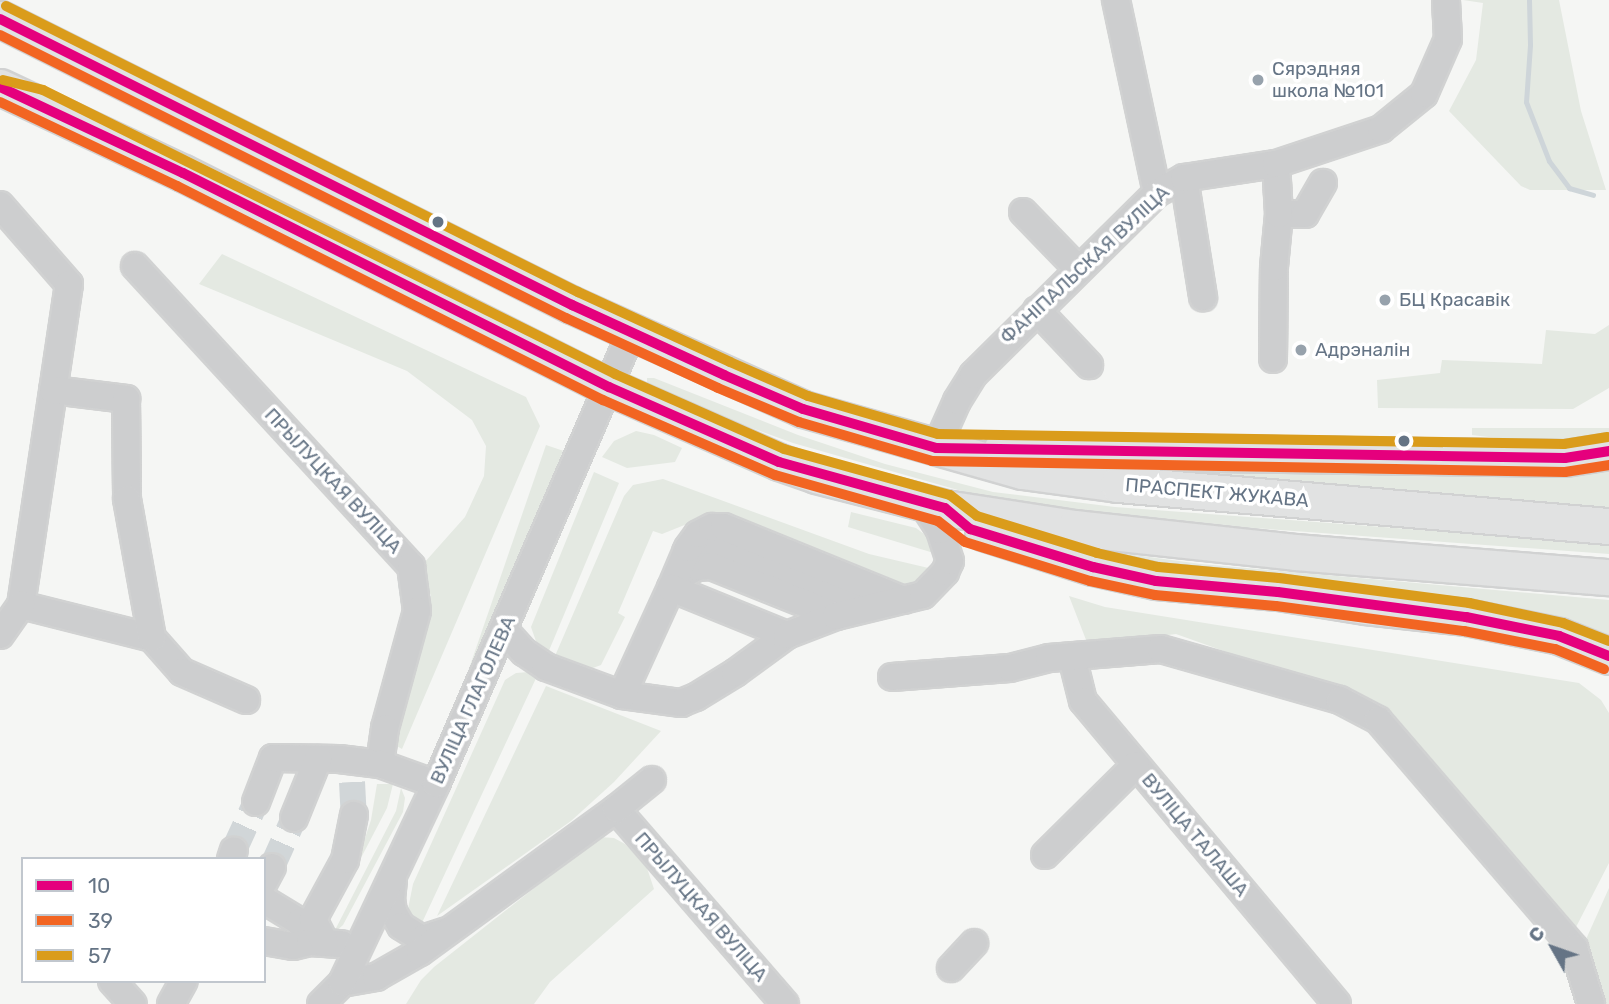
<!DOCTYPE html>
<html>
<head>
<meta charset="utf-8">
<style>
  body { margin:0 }
  #map { position:relative; width:1609px; height:1004px; overflow:hidden; background:#f5f6f4; font-family:Rubik,sans-serif }
  div>[style] { position:absolute }
  [style*='--x'] { left:calc(var(--x)*1px); top:calc(var(--y)*1px); width:calc(var(--w)*1px); rotate:calc(var(--a)*1deg) }
  .green>* { inset:0; background:#e4e9e2; transform-origin:0 0 }
  .stream>* { height:5px; margin:-2.5px; padding:0 2.5px; transform-origin:2.5px; border-radius:2.5px; background:#ced5d9 }
  .minor-tunnel>* { height:26px; margin-top:-13px; transform-origin:0; background:repeating-linear-gradient(90deg,#d1d6d8 0 26px,transparent 0 39px) }
  .roads { filter:drop-shadow(2px 0 #d1d2d2) drop-shadow(-2px 0 #d1d2d2) drop-shadow(0 2px #d1d2d2) drop-shadow(0 -2px #d1d2d2) }
  .minor>* { height:26px; margin:-13px; padding:0 13px; transform-origin:13px; border-radius:13px; background:#cdcecf }
  .major>* { height:35px; margin:-17.5px; padding:0 17.5px; transform-origin:17.5px; border-radius:17.5px; background:#e1e2e2 }
  .bus-1>* { height:10px; margin:-5px; padding:0 5px; transform-origin:5px; border-radius:5px; background:#e5007d }
  .bus-2>* { height:10px; margin:-5px; padding:0 5px; transform-origin:5px; border-radius:5px; background:#f26522 }
  .bus-3>* { height:10px; margin:-5px; padding:0 5px; transform-origin:5px; border-radius:5px; background:#da9c1b }
  .dots>* { width:19px; height:19px; translate:-50% -50%; box-sizing:border-box; border:4px solid #fff; border-radius:50% }
  span { translate:-50% -50%; white-space:nowrap; text-align:center; line-height:1.15; -webkit-text-stroke:7px #fff; paint-order:stroke }
  .poi-label { font-size:19px; color:#657485 }
  .left { translate:0 -50%; text-align:left }
  .street-label { font-size:19px; color:#657485 }
  .legend { position:absolute; left:21px; top:857px; width:245px; height:126px; box-sizing:border-box; background:#fff; border:2px solid #c1c7ce; margin:0; padding:9px 12px; list-style:none; font-size:21px; color:#657485 }
  .legend li { display:flex; align-items:center; gap:14px; height:35px }
  .legend b { width:35px; border:2px solid #c1c7ce }
  .north { position:absolute; left:1518px; top:913px; width:70px; height:70px; -webkit-text-stroke:5px #fff; paint-order:stroke; rotate:310deg; font-size:19px; font-weight:700; line-height:28px; text-align:center; color:#657485 }
  .north::after { content:''; display:block; margin:auto; width:24px; height:32px; background:#657485; clip-path:polygon(50% 0,100% 100%,50% 72%,0 100%) }
</style>
</head>
<body>
<div id="map">
  <div class="green">
    <div style="clip-path:polygon(1463px 0,1559px 0,1581px 111px,1606px 190px,1530px 190px,1521px 186px,1449px 111px,1476px 60px,1483px 3px)"></div>
    <div style="clip-path:polygon(222px 254px,526px 397px,540px 426px,402px 749px,390px 742px,431px 595px,416px 572px,465px 517px,484px 476px,486px 446px,472px 420px,407px 371px,199px 284px)"></div>
    <div style="clip-path:polygon(1609px 325px,1609px 388px,1573px 409px,1378px 408px,1377px 380px,1440px 373px,1442px 360px,1542px 364px,1546px 330px,1595px 334px)"></div>
    <div style="clip-path:polygon(647px 378px,654px 378px,798px 435px,885px 464px,993px 492px,1115px 507px,1609px 544px,1609px 554px,1254px 528px,993px 500px,793px 443px,716px 415px,647px 386px)"></div>
    <div style="clip-path:polygon(1472px 428px,1609px 428px,1609px 437px,1554px 445px,1472px 435px)"></div>
    <div style="clip-path:polygon(636px 431px,654px 435px,682px 448px,675px 462px,627px 468px,602px 457px,614px 441px)"></div>
    <div style="left:546px;top:445px;width:18px;height:242px;rotate:19deg"></div>
    <div style="clip-path:polygon(1609px 463px,1609px 512px,1110px 468px)"></div>
    <div style="clip-path:polygon(594px 472px,619px 483px,548px 653px,538px 647px,531px 627px)"></div>
    <div style="clip-path:polygon(663px 479px,869px 554px,937px 570px,911px 592px,702px 518px,662px 534px,653px 531px,618px 613px,625px 617px,601px 665px,590px 669px,555px 656px,624px 496px,633px 485px)"></div>
    <div style="clip-path:polygon(851px 512px,916px 528px,932px 540px,937px 554px,848px 527px)"></div>
    <div style="clip-path:polygon(1083px 548px,1201px 564px,1609px 600px,1609px 642px,1106px 561px)"></div>
    <div style="clip-path:polygon(1069px 596px,1105px 607px,1579px 683px,1601px 700px,1609px 713px,1609px 863px,1574px 931px,1435px 778px,1389px 710px,1176px 634px,1088px 645px)"></div>
    <div style="clip-path:polygon(529px 672px,538px 674px,420px 927px,411px 919px,408px 909px,413px 884px,505px 680px,516px 673px)"></div>
    <div style="clip-path:polygon(546px 686px,661px 731px,614px 782px,571px 821px,437px 916px)"></div>
    <div style="clip-path:polygon(377px 784px,393px 784px,387px 808px,326px 925px,320px 922px,361px 850px,371px 820px)"></div>
    <div style="clip-path:polygon(401px 788px,405px 798px,403px 812px,343px 925px,333px 934px,396px 811px)"></div>
    <div style="clip-path:polygon(599px 837px,614px 838px,625px 844px,646px 865px,654px 889px,550px 982px,534px 1004px,406px 1004px,421px 980px,434px 967px)"></div>
    <div style="clip-path:polygon(1609px 888px,1609px 1004px,1598px 1004px,1583px 946px)"></div>
  </div>
  <div class="stream">
    <div style="--x:1529;--y:0;--w:45;--a:88.7"></div>
    <div style="--x:1530;--y:45;--w:57;--a:94"></div>
    <div style="--x:1526;--y:102;--w:63;--a:68.7"></div>
    <div style="--x:1549;--y:161;--w:34;--a:53"></div>
    <div style="--x:1569;--y:188;--w:25;--a:16"></div>
  </div>
  <div class="minor-tunnel">
    <div style="--x:352;--y:782;--w:33;--a:87"></div>
    <div style="--x:234;--y:850;--w:53;--a:-65.4"></div>
    <div style="--x:272;--y:867;--w:54;--a:-65.8"></div>
  </div>
  <div class="roads">
    <div class="minor">
      <div style="--x:1116;--y:0;--w:197;--a:78"></div>
      <div style="--x:1184;--y:178;--w:121;--a:80.9"></div>
      <div style="--x:0;--y:205;--w:105;--a:48.9"></div>
      <div style="--x:69;--y:284;--w:325;--a:98.5"></div>
      <div style="--x:21;--y:605;--w:135;--a:14.1"></div>
      <div style="--x:152;--y:638;--w:45;--a:48.6"></div>
      <div style="--x:182;--y:672;--w:70;--a:23.6"></div>
      <div style="--x:1023;--y:212;--w:79;--a:46"></div>
      <div style="--x:1279;--y:214;--w:26;--a:0"></div>
      <div style="--x:1305;--y:214;--w:36;--a:-60"></div>
      <div style="--x:135;--y:266;--w:408;--a:47.4"></div>
      <div style="--x:411;--y:566;--w:45;--a:82.4"></div>
      <div style="--x:417;--y:611;--w:121;--a:105.3"></div>
      <div style="--x:385;--y:728;--w:36;--a:98"></div>
      <div style="--x:1037;--y:310;--w:76;--a:46.6"></div>
      <div style="--x:1273;--y:359;--w:92;--a:-89.4"></div>
      <div style="--x:1274;--y:267;--w:53;--a:-84.6"></div>
      <div style="--x:1279;--y:214;--w:50;--a:-93.4"></div>
      <div style="--x:53;--y:390;--w:74;--a:7"></div>
      <div style="--x:126;--y:399;--w:100;--a:89.4"></div>
      <div style="--x:127;--y:499;--w:141;--a:79.8"></div>
      <div style="--x:936;--y:448;--w:51;--a:-65.9"></div>
      <div style="--x:957;--y:401;--w:31;--a:-58"></div>
      <div style="--x:973;--y:375;--w:259;--a:-44.7"></div>
      <div style="--x:1157;--y:193;--w:31;--a:-29"></div>
      <div style="--x:1184;--y:178;--w:93;--a:-8.7"></div>
      <div style="--x:1276;--y:164;--w:111;--a:-18.4"></div>
      <div style="--x:1381;--y:129;--w:55;--a:-39.1"></div>
      <div style="--x:1424;--y:94;--w:60;--a:-66.4"></div>
      <div style="--x:1448;--y:39;--w:39;--a:-93"></div>
      <div style="--x:686;--y:552;--w:33;--a:-5"></div>
      <div style="--x:719;--y:549;--w:150;--a:20.2"></div>
      <div style="--x:682;--y:575;--w:17;--a:-28"></div>
      <div style="--x:697;--y:567;--w:14;--a:-4"></div>
      <div style="--x:711;--y:566;--w:135;--a:21.8"></div>
      <div style="--x:671;--y:588;--w:43;--a:-67"></div>
      <div style="--x:688;--y:548;--w:17;--a:-54"></div>
      <div style="--x:698;--y:534;--w:16;--a:-27"></div>
      <div style="--x:712;--y:527;--w:12;--a:0"></div>
      <div style="--x:724;--y:527;--w:194;--a:22.1"></div>
      <div style="--x:504;--y:630;--w:30;--a:48"></div>
      <div style="--x:524;--y:652;--w:27;--a:34"></div>
      <div style="--x:546;--y:667;--w:81;--a:20.2"></div>
      <div style="--x:622;--y:695;--w:60;--a:7.7"></div>
      <div style="--x:681;--y:703;--w:16;--a:-22"></div>
      <div style="--x:696;--y:697;--w:46;--a:-31.6"></div>
      <div style="--x:735;--y:673;--w:64;--a:-36.2"></div>
      <div style="--x:0;--y:635;--w:37;--a:-55"></div>
      <div style="--x:1072;--y:657;--w:45;--a:76"></div>
      <div style="--x:1083;--y:701;--w:395;--a:50"></div>
      <div style="--x:892;--y:677;--w:118;--a:-4.4"></div>
      <div style="--x:1010;--y:668;--w:40;--a:-14.4"></div>
      <div style="--x:1049;--y:658;--w:112;--a:-4.6"></div>
      <div style="--x:1161;--y:649;--w:186;--a:15.9"></div>
      <div style="--x:1340;--y:700;--w:43;--a:27.8"></div>
      <div style="--x:1378;--y:720;--w:301;--a:49.3"></div>
      <div style="--x:1574;--y:948;--w:59;--a:73.1"></div>
      <div style="--x:622;--y:695;--w:118;--a:-65.4"></div>
      <div style="--x:671;--y:588;--w:125;--a:22.1"></div>
      <div style="--x:787;--y:635;--w:53;--a:-21.2"></div>
      <div style="--x:836;--y:616;--w:89;--a:-13.6"></div>
      <div style="--x:923;--y:595;--w:32;--a:-46"></div>
      <div style="--x:945;--y:572;--w:12;--a:-66"></div>
      <div style="--x:950;--y:561;--w:33;--a:-108"></div>
      <div style="--x:940;--y:530;--w:33;--a:-123"></div>
      <div style="--x:256;--y:802;--w:47;--a:-68.9"></div>
      <div style="--x:273;--y:758;--w:66;--a:0.9"></div>
      <div style="--x:339;--y:759;--w:41;--a:7"></div>
      <div style="--x:380;--y:764;--w:59;--a:19.7"></div>
      <div style="--x:616;--y:809;--w:258;--a:49.1"></div>
      <div style="--x:294;--y:818;--w:64;--a:-67.9"></div>
      <div style="--x:1045;--y:855;--w:128;--a:-44.7"></div>
      <div style="--x:231;--y:859;--w:9;--a:-72"></div>
      <div style="--x:393;--y:880;--w:19;--a:96"></div>
      <div style="--x:391;--y:899;--w:13;--a:81"></div>
      <div style="--x:393;--y:912;--w:16;--a:60"></div>
      <div style="--x:401;--y:926;--w:25;--a:32"></div>
      <div style="--x:422;--y:939;--w:25;--a:-18"></div>
      <div style="--x:264;--y:882;--w:17;--a:-62"></div>
      <div style="--x:264;--y:900;--w:42;--a:31.4"></div>
      <div style="--x:300;--y:922;--w:22;--a:63"></div>
      <div style="--x:264;--y:941;--w:29;--a:10"></div>
      <div style="--x:293;--y:946;--w:17;--a:-13"></div>
      <div style="--x:310;--y:942;--w:32;--a:4"></div>
      <div style="--x:325;--y:943;--w:27;--a:-117"></div>
      <div style="--x:313;--y:919;--w:67;--a:-61.5"></div>
      <div style="--x:345;--y:860;--w:46;--a:-78.7"></div>
      <div style="--x:951;--y:968;--w:34;--a:-47"></div>
      <div style="--x:112;--y:981;--w:31;--a:48"></div>
      <div style="--x:342;--y:983;--w:35;--a:-10"></div>
      <div style="--x:376;--y:977;--w:51;--a:-29.6"></div>
      <div style="--x:420;--y:952;--w:243;--a:-36.1"></div>
      <div style="--x:616;--y:809;--w:46;--a:-38.9"></div>
      <div style="--x:171;--y:1004;--w:26;--a:-61"></div>
      <div style="--x:321;--y:1004;--w:30;--a:-45"></div>
      <div style="--x:342;--y:983;--w:220;--a:-64.7"></div>
      <div style="--x:436;--y:784;--w:491;--a:-66.6"></div>
    </div>
    <div class="major">
      <div style="--x:0;--y:19;--w:640;--a:26.57"></div>
      <div style="--x:572;--y:305;--w:253;--a:24.2"></div>
      <div style="--x:803;--y:409;--w:228;--a:15.8"></div>
      <div style="--x:1022;--y:471;--w:97;--a:7.7"></div>
      <div style="--x:1118;--y:484;--w:493;--a:4.9"></div>
      <div style="--x:0;--y:87;--w:202;--a:25.2"></div>
      <div style="--x:183;--y:173;--w:477;--a:26.7"></div>
      <div style="--x:609;--y:387;--w:186;--a:23.8"></div>
      <div style="--x:779;--y:462;--w:39;--a:19"></div>
      <div style="--x:816;--y:475;--w:133;--a:14.3"></div>
      <div style="--x:945;--y:508;--w:131;--a:8.8"></div>
      <div style="--x:1074;--y:528;--w:222;--a:6.2"></div>
      <div style="--x:1295;--y:552;--w:315;--a:4.6"></div>
      <div style="--x:1001;--y:450;--w:564;--a:0.81"></div>
      <div style="--x:1565;--y:458;--w:45;--a:-9"></div>
      <div style="--x:983;--y:532;--w:115;--a:17.7"></div>
      <div style="--x:1093;--y:567;--w:65;--a:12.5"></div>
      <div style="--x:1156;--y:581;--w:122;--a:5.2"></div>
      <div style="--x:1278;--y:592;--w:88;--a:9.1"></div>
      <div style="--x:1365;--y:606;--w:102;--a:6.2"></div>
      <div style="--x:1466;--y:617;--w:95;--a:11.5"></div>
      <div style="--x:1559;--y:636;--w:54;--a:21.8"></div>
    </div>
  </div>
  <div class="bus-1">
    <div style="--x:0;--y:19;--w:640;--a:26.57"></div>
    <div style="--x:572;--y:305;--w:167;--a:24.7"></div>
    <div style="--x:724;--y:375;--w:86;--a:23.3"></div>
    <div style="--x:803;--y:409;--w:139;--a:16.3"></div>
    <div style="--x:936;--y:448;--w:629;--a:0.91"></div>
    <div style="--x:1565;--y:458;--w:45;--a:-9"></div>
    <div style="--x:0;--y:87;--w:202;--a:25.2"></div>
    <div style="--x:183;--y:173;--w:477;--a:26.7"></div>
    <div style="--x:609;--y:387;--w:186;--a:23.8"></div>
    <div style="--x:779;--y:462;--w:172;--a:15.5"></div>
    <div style="--x:945;--y:508;--w:33;--a:40"></div>
    <div style="--x:970;--y:529;--w:129;--a:17.2"></div>
    <div style="--x:1093;--y:567;--w:65;--a:12.5"></div>
    <div style="--x:1156;--y:581;--w:122;--a:5.2"></div>
    <div style="--x:1278;--y:592;--w:190;--a:7.6"></div>
    <div style="--x:1466;--y:617;--w:95;--a:11.5"></div>
    <div style="--x:1559;--y:636;--w:54;--a:21.8"></div>
  </div>
  <div class="bus-2">
    <div style="--x:0;--y:35;--w:633;--a:26.57"></div>
    <div style="--x:566;--y:318;--w:167;--a:24.7"></div>
    <div style="--x:718;--y:388;--w:88;--a:22.8"></div>
    <div style="--x:799;--y:422;--w:139;--a:16.3"></div>
    <div style="--x:932;--y:461;--w:633;--a:1"></div>
    <div style="--x:1565;--y:472;--w:45;--a:-9"></div>
    <div style="--x:0;--y:102;--w:196;--a:25.4"></div>
    <div style="--x:177;--y:186;--w:477;--a:26.7"></div>
    <div style="--x:603;--y:400;--w:188;--a:23.6"></div>
    <div style="--x:775;--y:475;--w:169;--a:15.8"></div>
    <div style="--x:938;--y:521;--w:34;--a:38"></div>
    <div style="--x:965;--y:542;--w:131;--a:17.3"></div>
    <div style="--x:1090;--y:581;--w:66;--a:12.2"></div>
    <div style="--x:1155;--y:595;--w:121;--a:5.2"></div>
    <div style="--x:1276;--y:606;--w:190;--a:7.6"></div>
    <div style="--x:1464;--y:631;--w:93;--a:11.2"></div>
    <div style="--x:1555;--y:649;--w:53;--a:22.2"></div>
  </div>
  <div class="bus-3">
    <div style="--x:6;--y:6;--w:640;--a:26.57"></div>
    <div style="--x:578;--y:292;--w:167;--a:24.7"></div>
    <div style="--x:730;--y:362;--w:85;--a:23.6"></div>
    <div style="--x:808;--y:396;--w:135;--a:16.3"></div>
    <div style="--x:938;--y:434;--w:626;--a:0.92"></div>
    <div style="--x:1564;--y:444;--w:44;--a:-9.2"></div>
    <div style="--x:3;--y:80;--w:41;--a:14"></div>
    <div style="--x:43;--y:90;--w:639;--a:26.4"></div>
    <div style="--x:615;--y:374;--w:185;--a:23.9"></div>
    <div style="--x:784;--y:449;--w:172;--a:15.5"></div>
    <div style="--x:950;--y:495;--w:34;--a:38"></div>
    <div style="--x:977;--y:516;--w:126;--a:17.1"></div>
    <div style="--x:1097;--y:553;--w:63;--a:12.9"></div>
    <div style="--x:1158;--y:567;--w:121;--a:5.2"></div>
    <div style="--x:1279;--y:578;--w:192;--a:7.5"></div>
    <div style="--x:1469;--y:603;--w:96;--a:12"></div>
    <div style="--x:1563;--y:623;--w:49;--a:21.4"></div>
  </div>
  <div class="dots">
    <div style="left:1258px;top:80px;background:#97a2ac"></div>
    <div style="left:438px;top:222px;background:#657485"></div>
    <div style="left:1385px;top:300px;background:#97a2ac"></div>
    <div style="left:1301px;top:350px;background:#97a2ac"></div>
    <div style="left:1404px;top:441px;background:#657485"></div>
  </div>
  <div class="poi-label">
    <span class="left" style="left:1272px;top:80px">Сярэдняя<br>школа №101</span>
    <span class="left" style="left:1399px;top:300px">БЦ Красавік</span>
    <span class="left" style="left:1315px;top:350px">Адрэналін</span>
  </div>
  <div class="street-label">
    <span style="left:1085px;top:265px;rotate:-43deg">ФАНІПАЛЬСКАЯ ВУЛІЦА</span>
    <span style="left:333px;top:481px;rotate:47deg">ПРЫЛУЦКАЯ ВУЛІЦА</span>
    <span style="left:1217px;top:493px;rotate:5deg">ПРАСПЕКТ ЖУКАВА</span>
    <span style="left:473px;top:700px;rotate:-66deg">ВУЛІЦА ГЛАГОЛЕВА</span>
    <span style="left:1195px;top:835px;rotate:50deg">ВУЛІЦА ТАЛАША</span>
    <span style="left:701px;top:907px;rotate:49deg">ПРЫЛУЦКАЯ ВУЛІЦА</span>
  </div>
  <ul class="legend">
  <li><b style="height:9px;background:#e5007d"></b>10</li>
  <li><b style="height:9px;background:#f26522"></b>39</li>
  <li><b style="height:9px;background:#da9c1b"></b>57</li>
  </ul>
  <div class="north">С</div>
</div>
</body>
</html>
